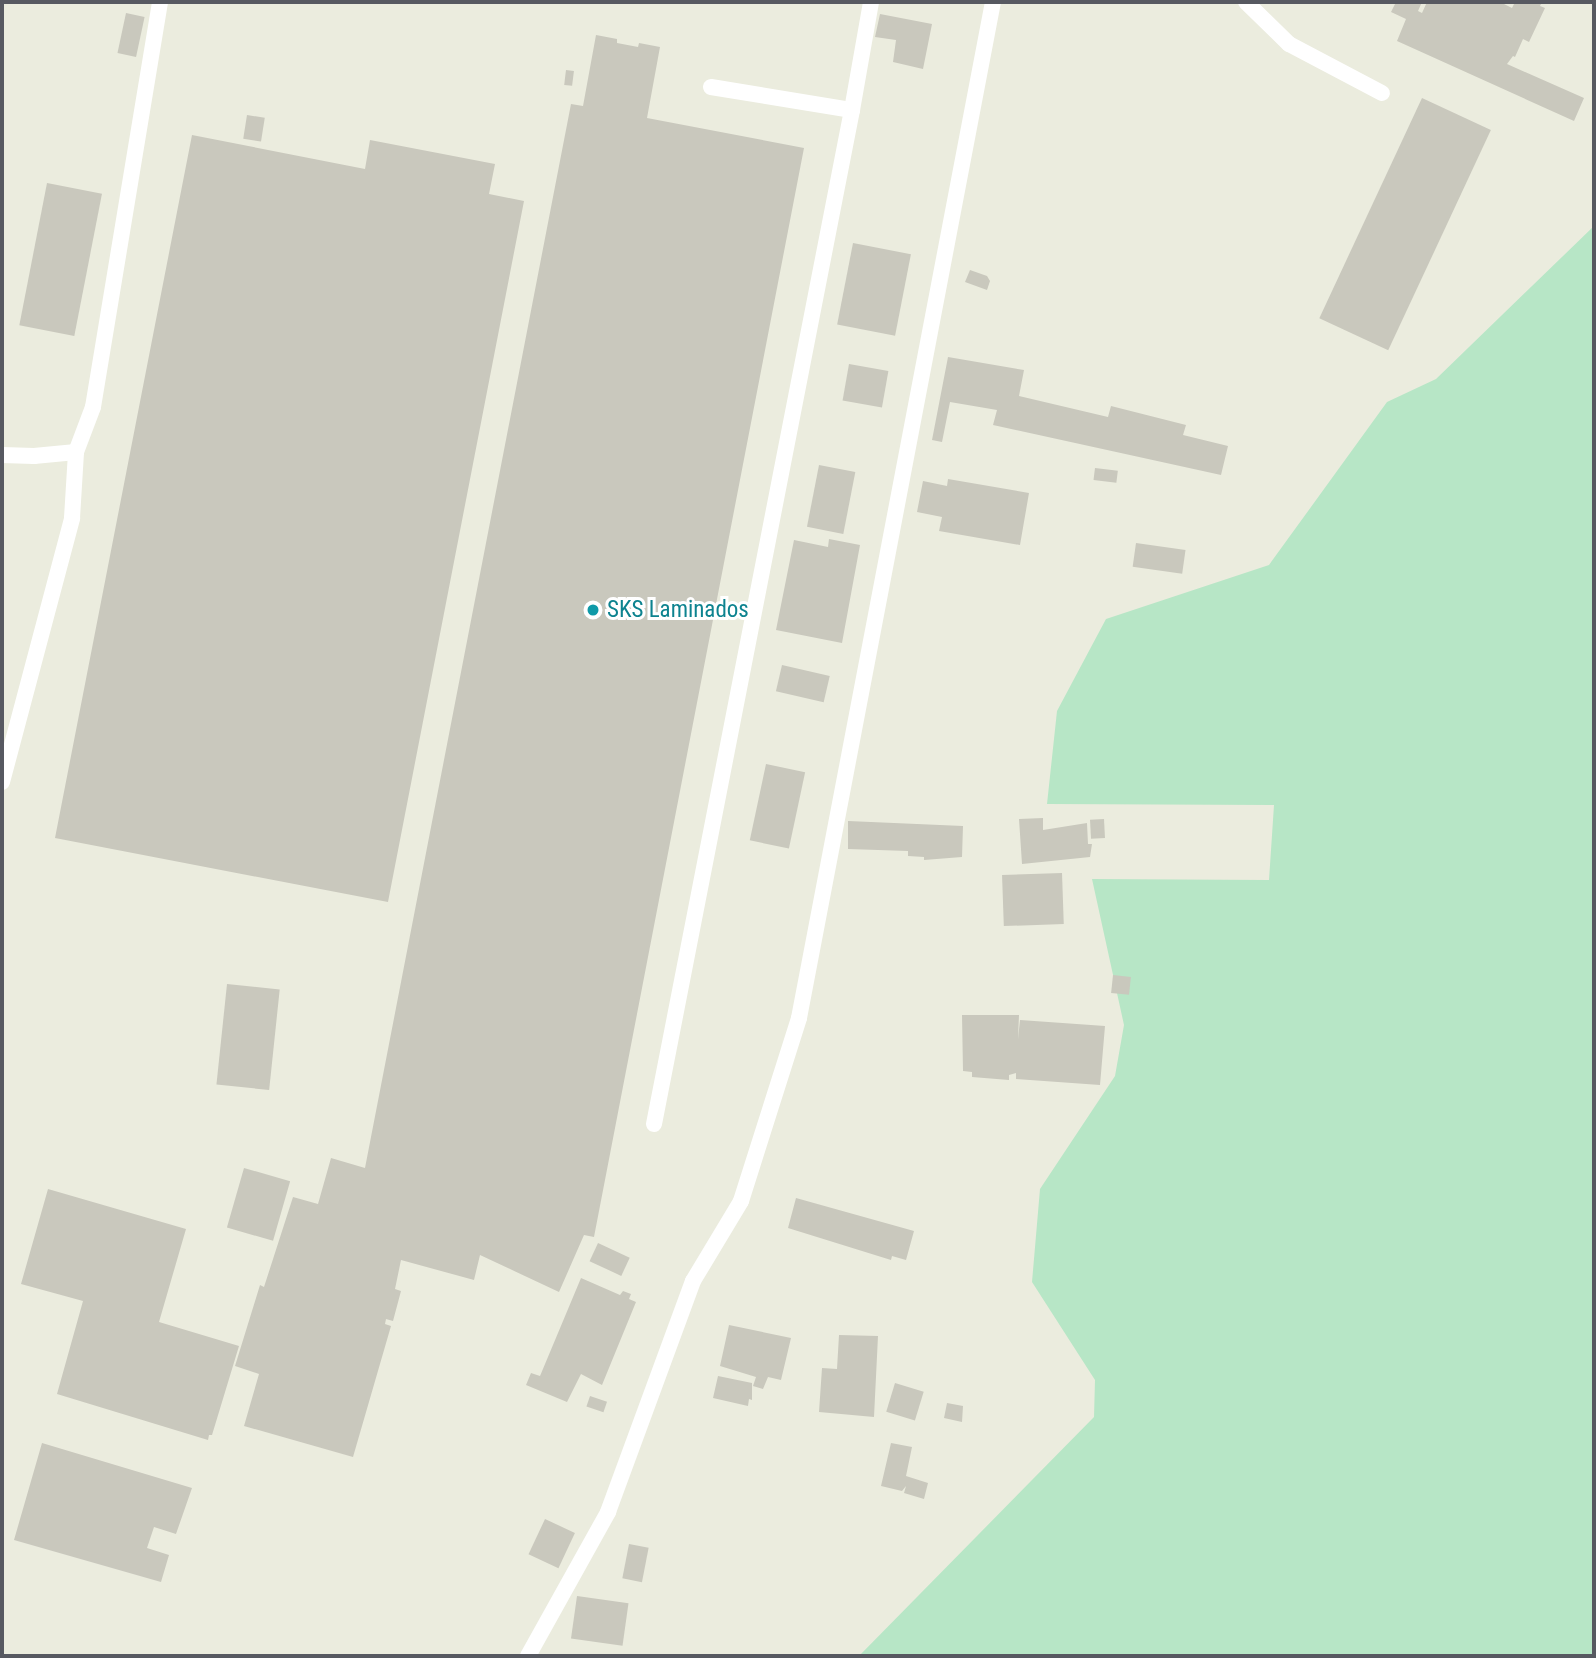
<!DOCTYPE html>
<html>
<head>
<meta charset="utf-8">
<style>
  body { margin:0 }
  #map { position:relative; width:1596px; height:1658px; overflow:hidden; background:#ebecde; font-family:"Roboto Condensed",sans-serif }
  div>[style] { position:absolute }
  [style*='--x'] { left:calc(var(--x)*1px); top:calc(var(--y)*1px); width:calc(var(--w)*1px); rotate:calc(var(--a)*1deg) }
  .green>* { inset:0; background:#b7e6c6 }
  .building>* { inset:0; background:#c9c8bd; transform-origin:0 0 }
  .lane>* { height:16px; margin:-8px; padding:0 8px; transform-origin:8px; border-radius:8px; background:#fff }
  .dots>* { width:19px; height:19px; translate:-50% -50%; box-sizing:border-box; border:4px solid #fff; border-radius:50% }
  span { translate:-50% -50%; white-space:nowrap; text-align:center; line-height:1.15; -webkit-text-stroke:6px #fff; paint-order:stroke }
  .culture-label { font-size:23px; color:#0d838f }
  .left { translate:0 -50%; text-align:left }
  .frame { position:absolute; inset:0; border:4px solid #575961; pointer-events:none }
</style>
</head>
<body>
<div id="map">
  <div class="green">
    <div style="clip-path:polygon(1594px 226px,1594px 1656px,859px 1656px,1094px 1417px,1095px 1380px,1032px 1282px,1040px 1189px,1115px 1076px,1124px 1025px,1092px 879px,1269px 880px,1274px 805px,1047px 804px,1057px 711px,1106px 619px,1269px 565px,1387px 402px,1436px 379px)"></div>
  </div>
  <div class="building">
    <div style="clip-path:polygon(1396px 2px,1422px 2px,1418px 11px,1422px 13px,1427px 2px,1500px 2px,1512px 8px,1514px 4px,1510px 2px,1542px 2px,1540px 6px,1545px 8px,1529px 42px,1523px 39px,1515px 57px,1513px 56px,1507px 64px,1584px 98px,1574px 121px,1397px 41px,1406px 19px,1391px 12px)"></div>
    <div style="left:126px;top:13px;width:19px;height:41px;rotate:12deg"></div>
    <div style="clip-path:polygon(880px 14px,932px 24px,923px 69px,893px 62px,896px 40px,875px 37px)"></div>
    <div style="clip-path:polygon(596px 35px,617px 39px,617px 43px,638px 47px,639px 43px,660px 47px,647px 118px,804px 148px,594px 1237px,584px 1235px,559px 1292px,480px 1255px,474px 1280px,401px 1260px,395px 1289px,401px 1291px,393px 1321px,386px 1319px,385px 1324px,391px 1326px,353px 1457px,244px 1426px,259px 1374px,235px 1366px,260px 1285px,264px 1287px,293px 1197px,318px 1204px,331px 1158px,365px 1168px,571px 104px,583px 106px)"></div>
    <div style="left:566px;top:70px;width:8px;height:15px;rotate:7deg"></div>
    <div style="left:1422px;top:98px;width:76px;height:243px;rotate:25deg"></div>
    <div style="left:247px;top:115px;width:18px;height:24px;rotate:9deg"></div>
    <div style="clip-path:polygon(192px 135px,365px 169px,370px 140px,495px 164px,489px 194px,524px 201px,388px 902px,55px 838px)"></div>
    <div style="left:47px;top:183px;width:56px;height:145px;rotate:11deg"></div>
    <div style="left:853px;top:243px;width:59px;height:83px;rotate:11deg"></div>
    <div style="clip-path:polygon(970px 270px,987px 276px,990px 281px,987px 290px,965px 282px)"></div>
    <div style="clip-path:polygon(948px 357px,1024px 370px,1019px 396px,1108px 417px,1111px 406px,1186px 425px,1183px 435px,1228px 446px,1221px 475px,993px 425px,997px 410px,950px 402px,942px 442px,932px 440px)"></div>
    <div style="left:849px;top:364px;width:40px;height:37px;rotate:10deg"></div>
    <div style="left:819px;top:465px;width:37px;height:63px;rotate:11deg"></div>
    <div style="left:1095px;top:468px;width:23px;height:12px;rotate:7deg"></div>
    <div style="clip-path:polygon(948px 479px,1029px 493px,1020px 545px,939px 531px,942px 517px,917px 512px,923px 481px,947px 486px)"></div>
    <div style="clip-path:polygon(829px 539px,860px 545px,842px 643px,776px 630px,794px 540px,828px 547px)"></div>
    <div style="left:1136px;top:543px;width:50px;height:24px;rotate:8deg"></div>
    <div style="left:782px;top:665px;width:49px;height:27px;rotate:13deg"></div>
    <div style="left:766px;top:764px;width:40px;height:78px;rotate:12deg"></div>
    <div style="clip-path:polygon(1043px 818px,1043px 830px,1087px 823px,1088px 844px,1092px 844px,1090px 857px,1022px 864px,1019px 819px)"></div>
    <div style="left:1104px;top:819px;width:19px;height:14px;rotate:87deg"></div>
    <div style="clip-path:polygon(848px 821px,963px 826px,962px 857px,924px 860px,924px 857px,908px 856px,908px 851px,848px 849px)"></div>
    <div style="left:1062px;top:873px;width:51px;height:60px;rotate:88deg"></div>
    <div style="left:1113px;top:975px;width:18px;height:18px;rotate:6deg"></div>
    <div style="left:227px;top:984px;width:53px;height:101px;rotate:6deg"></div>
    <div style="clip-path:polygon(962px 1015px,1019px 1015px,1018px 1039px,1020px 1020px,1105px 1026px,1100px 1085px,1016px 1079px,1016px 1073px,1009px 1075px,1009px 1080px,972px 1077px,972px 1072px,963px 1071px)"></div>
    <div style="left:244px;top:1168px;width:48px;height:62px;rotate:16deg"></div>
    <div style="clip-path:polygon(48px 1189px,186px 1229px,159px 1322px,239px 1346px,212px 1435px,209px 1435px,208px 1440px,57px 1394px,83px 1301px,21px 1284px)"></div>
    <div style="clip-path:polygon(796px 1198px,914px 1231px,906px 1260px,892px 1256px,891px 1260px,788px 1228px)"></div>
    <div style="left:598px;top:1243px;width:35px;height:20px;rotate:25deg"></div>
    <div style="clip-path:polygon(581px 1278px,620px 1295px,623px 1291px,631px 1294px,629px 1299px,636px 1302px,602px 1385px,581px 1374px,567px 1402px,526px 1385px,531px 1373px,540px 1376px)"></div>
    <div style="clip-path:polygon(729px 1325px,791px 1338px,781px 1380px,768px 1377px,763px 1389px,753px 1386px,756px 1377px,720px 1366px)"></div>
    <div style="clip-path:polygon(839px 1335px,878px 1336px,874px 1417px,819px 1412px,822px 1368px,837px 1369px)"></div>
    <div style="clip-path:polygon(718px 1376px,752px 1383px,752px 1400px,749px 1399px,748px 1406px,713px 1398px)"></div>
    <div style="left:895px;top:1383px;width:30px;height:30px;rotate:17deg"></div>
    <div style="left:590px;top:1396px;width:18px;height:11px;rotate:19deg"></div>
    <div style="clip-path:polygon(947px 1403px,963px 1406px,962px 1422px,944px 1418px)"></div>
    <div style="clip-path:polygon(42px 1443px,192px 1488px,176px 1534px,154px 1527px,147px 1548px,169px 1555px,161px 1582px,14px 1540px)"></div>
    <div style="clip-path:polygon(891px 1443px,912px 1447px,906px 1476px,928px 1483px,924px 1499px,904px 1493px,906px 1486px,902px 1491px,881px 1486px)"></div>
    <div style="left:545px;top:1519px;width:33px;height:39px;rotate:25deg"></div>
    <div style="left:629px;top:1544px;width:20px;height:35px;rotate:11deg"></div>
    <div style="left:577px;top:1596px;width:52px;height:43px;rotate:8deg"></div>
  </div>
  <div class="lane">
    <div style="--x:1246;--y:2;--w:60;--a:44.3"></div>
    <div style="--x:1289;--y:44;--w:105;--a:27.8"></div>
    <div style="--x:711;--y:87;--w:143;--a:9.3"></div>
    <div style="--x:852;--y:110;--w:110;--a:-80"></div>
    <div style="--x:2;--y:455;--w:32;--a:2"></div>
    <div style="--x:34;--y:456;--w:42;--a:-5.4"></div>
    <div style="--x:76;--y:452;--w:48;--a:-69.3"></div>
    <div style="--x:93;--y:407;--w:411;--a:-80.6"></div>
    <div style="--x:2;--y:782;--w:273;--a:-75.1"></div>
    <div style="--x:72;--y:518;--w:66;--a:-86.5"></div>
    <div style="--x:654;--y:1124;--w:1033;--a:-78.95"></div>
    <div style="--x:528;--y:1656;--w:165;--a:-60.9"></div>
    <div style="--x:608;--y:1512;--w:246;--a:-69.8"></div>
    <div style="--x:693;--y:1281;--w:93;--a:-59"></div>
    <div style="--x:741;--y:1201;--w:192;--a:-72.4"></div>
    <div style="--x:799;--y:1018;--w:1034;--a:-79.19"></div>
  </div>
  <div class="dots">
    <div style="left:593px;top:610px;background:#0f9aa8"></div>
  </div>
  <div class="culture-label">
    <span class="left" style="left:607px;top:610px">SKS Laminados</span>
  </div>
  <div class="frame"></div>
</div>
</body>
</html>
